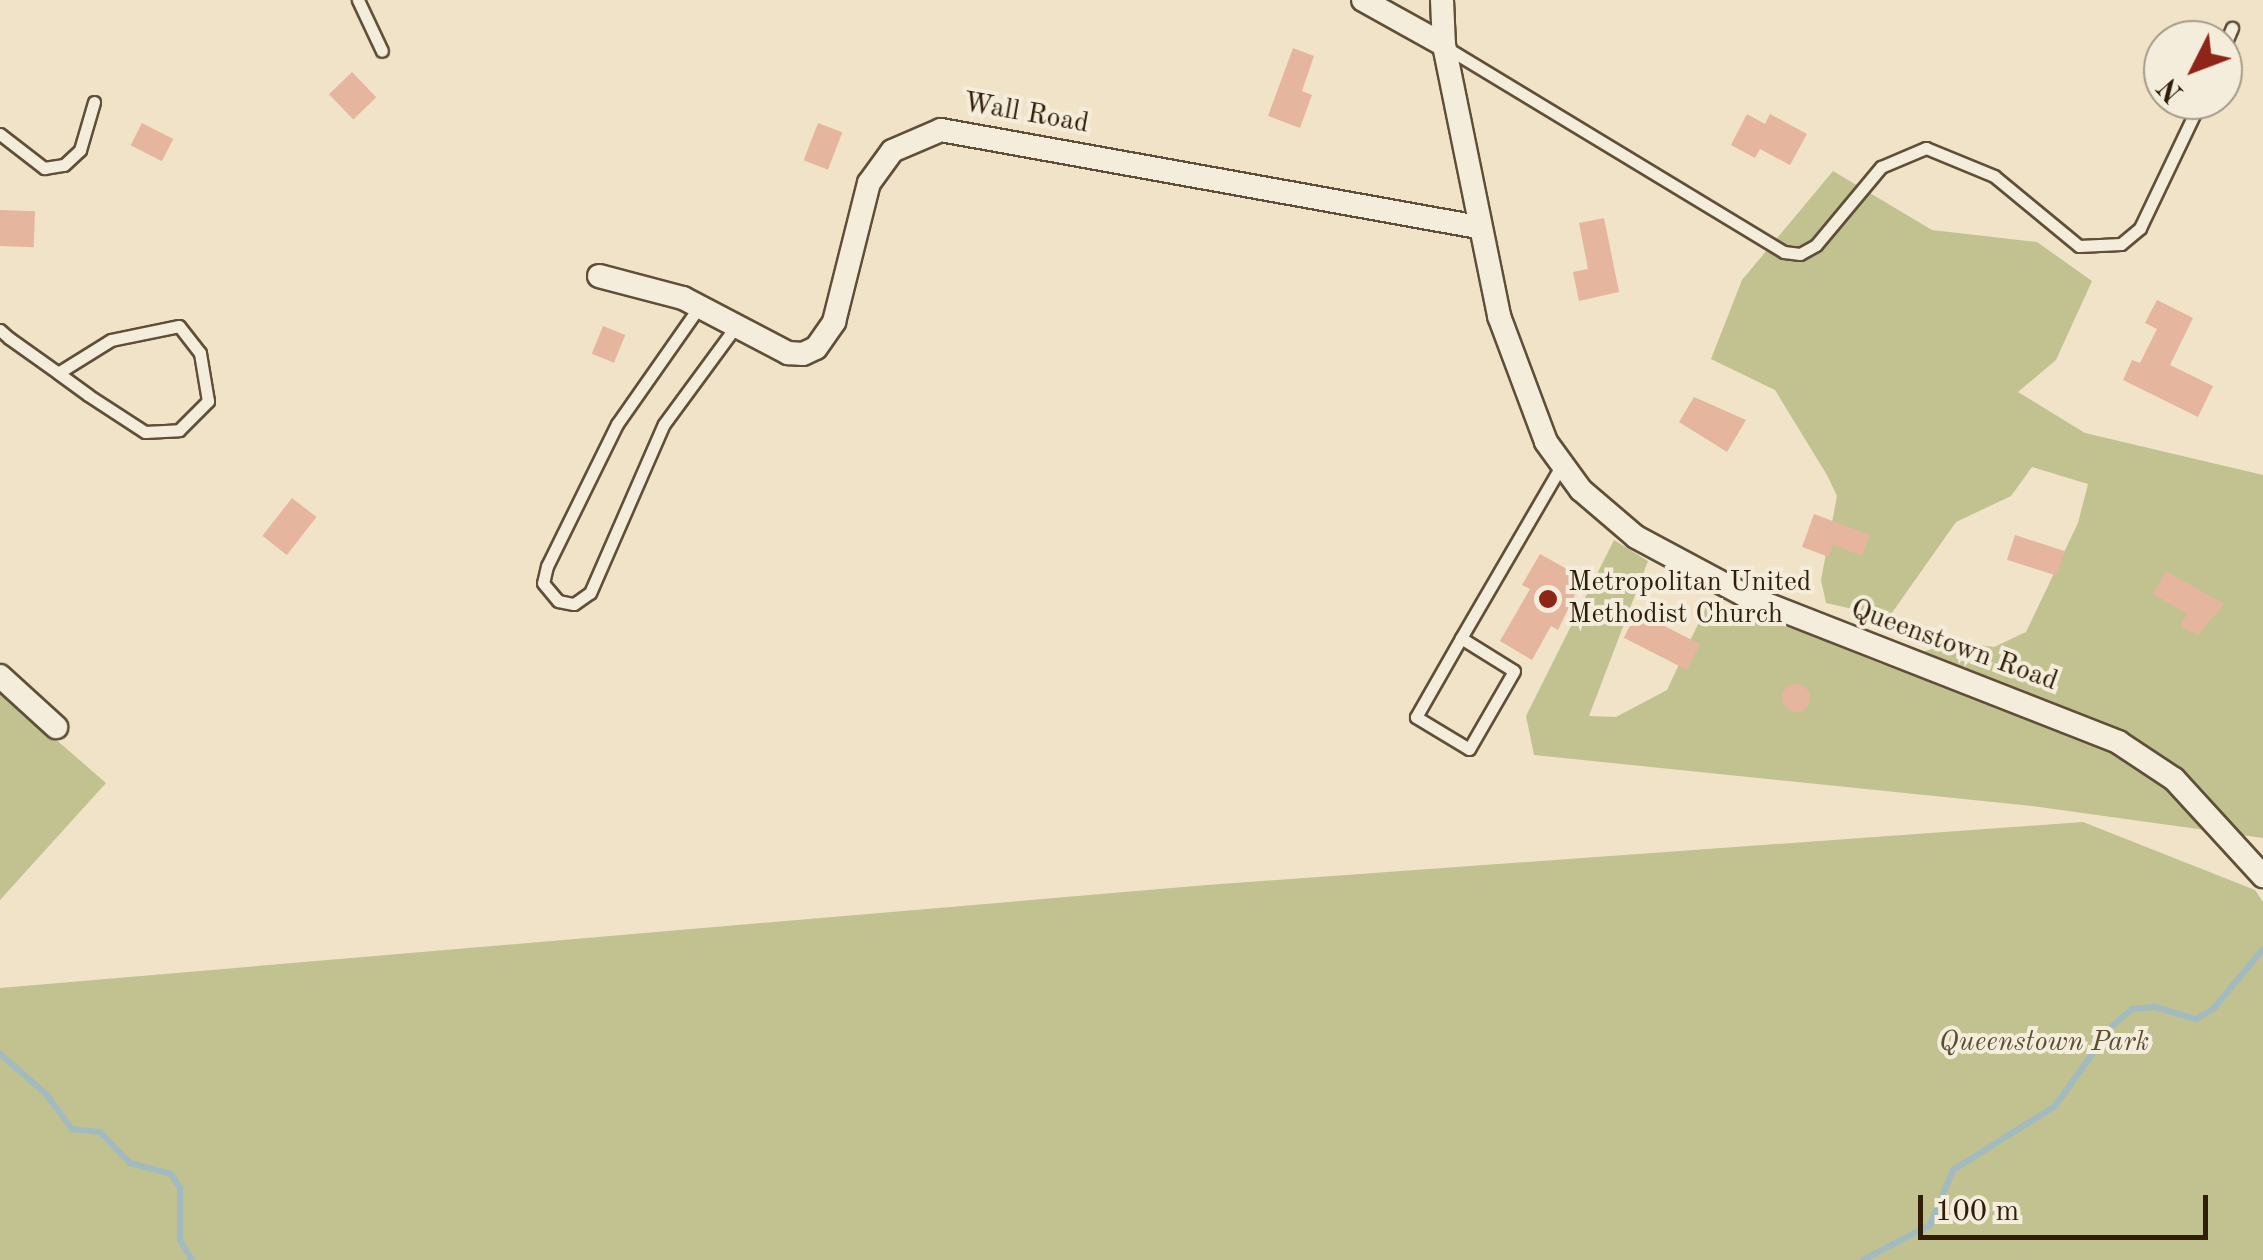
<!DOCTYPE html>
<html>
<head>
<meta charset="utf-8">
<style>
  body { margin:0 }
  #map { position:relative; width:2263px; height:1260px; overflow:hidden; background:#f0e3c7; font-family:"Old Standard TT",serif }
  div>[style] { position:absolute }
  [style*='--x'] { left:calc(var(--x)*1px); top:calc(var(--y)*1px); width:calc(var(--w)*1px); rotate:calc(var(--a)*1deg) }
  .green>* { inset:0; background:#c2c190 }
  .stream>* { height:6px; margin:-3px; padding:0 3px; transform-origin:3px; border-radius:3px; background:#a1bbc1 }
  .building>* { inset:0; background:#e6b59e; transform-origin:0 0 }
  .round { border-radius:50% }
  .roads { filter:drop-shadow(2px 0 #604f38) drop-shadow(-2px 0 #604f38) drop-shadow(0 2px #604f38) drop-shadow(0 -2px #604f38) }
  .service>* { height:11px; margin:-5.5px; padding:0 5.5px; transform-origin:5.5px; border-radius:5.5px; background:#f5eddb }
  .minor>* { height:22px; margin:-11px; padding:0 11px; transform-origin:11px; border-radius:11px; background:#f5eddb }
  .dots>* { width:28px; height:28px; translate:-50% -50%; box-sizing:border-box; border:5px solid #f5eddb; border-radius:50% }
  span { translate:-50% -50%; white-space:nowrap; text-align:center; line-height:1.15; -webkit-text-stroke:8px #f5eddb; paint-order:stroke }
  .street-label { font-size:28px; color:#301e08 }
  .poi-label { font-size:28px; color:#301e08 }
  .left { translate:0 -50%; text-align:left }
  .park-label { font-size:28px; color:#5c4f31; font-style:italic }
  .north { position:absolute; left:2143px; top:20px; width:100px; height:100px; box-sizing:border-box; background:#f5eddb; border:2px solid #a69a87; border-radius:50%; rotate:228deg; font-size:28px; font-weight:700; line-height:40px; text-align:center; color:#301e08 }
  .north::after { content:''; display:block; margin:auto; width:35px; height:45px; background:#8f2418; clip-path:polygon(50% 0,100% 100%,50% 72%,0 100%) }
  .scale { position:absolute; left:1918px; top:1195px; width:290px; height:45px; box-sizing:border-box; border:5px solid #301e08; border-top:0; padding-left:12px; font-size:30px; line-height:35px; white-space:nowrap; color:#301e08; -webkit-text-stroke:8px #f5eddb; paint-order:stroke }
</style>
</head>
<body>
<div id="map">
  <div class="green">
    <div style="clip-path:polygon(1833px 171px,1932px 230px,2037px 242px,2092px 281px,2056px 360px,2018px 392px,2085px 433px,2263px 475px,2263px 838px,2032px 806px,1534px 755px,1526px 716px,1614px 540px,1648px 561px,1589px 716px,1616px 717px,1667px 690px,1707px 605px,1811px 634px,1881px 664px,1956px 642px,1994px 647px,2026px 632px,2078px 523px,2088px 484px,2032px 467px,2011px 496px,1956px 522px,1889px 617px,1826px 603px,1821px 580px,1837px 496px,1827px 475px,1775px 390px,1711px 359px,1742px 280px)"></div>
    <div style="clip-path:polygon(0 691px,106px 783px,0 900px)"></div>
    <div style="clip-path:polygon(2083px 822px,2255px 890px,2263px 902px,2263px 1260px,0 1260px,0 988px,1207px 885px)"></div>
  </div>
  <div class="stream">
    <div style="--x:0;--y:1054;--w:61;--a:41"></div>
    <div style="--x:46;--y:1094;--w:44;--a:53.4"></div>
    <div style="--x:72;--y:1129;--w:28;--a:6"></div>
    <div style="--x:100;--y:1132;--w:43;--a:45.9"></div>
    <div style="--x:130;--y:1163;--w:42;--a:15"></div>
    <div style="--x:171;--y:1174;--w:17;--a:57"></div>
    <div style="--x:180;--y:1188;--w:52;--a:90"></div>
    <div style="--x:180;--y:1240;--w:23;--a:59"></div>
    <div style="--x:1863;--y:1260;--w:76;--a:-27.6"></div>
    <div style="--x:1930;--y:1225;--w:60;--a:-67.3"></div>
    <div style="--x:1953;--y:1170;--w:120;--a:-32.1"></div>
    <div style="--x:2055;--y:1106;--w:98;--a:-54.5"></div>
    <div style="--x:2112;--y:1026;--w:26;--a:-40"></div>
    <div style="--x:2132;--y:1009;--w:23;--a:-5"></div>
    <div style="--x:2155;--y:1007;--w:43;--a:16.3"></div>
    <div style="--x:2196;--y:1019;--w:20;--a:-30"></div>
    <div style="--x:2213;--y:1009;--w:78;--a:-50.2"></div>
  </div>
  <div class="building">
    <div style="clip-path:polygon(1293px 48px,1314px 56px,1302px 91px,1312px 95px,1300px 128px,1268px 116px)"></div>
    <div style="left:352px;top:72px;width:35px;height:32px;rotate:46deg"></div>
    <div style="clip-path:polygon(1747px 114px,1765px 124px,1770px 114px,1807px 134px,1790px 165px,1760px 149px,1755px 158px,1731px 145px)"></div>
    <div style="left:142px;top:123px;width:35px;height:25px;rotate:27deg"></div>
    <div style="left:818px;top:123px;width:26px;height:40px;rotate:21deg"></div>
    <div style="left:0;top:210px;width:35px;height:36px;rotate:2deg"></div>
    <div style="clip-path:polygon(1604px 218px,1619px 292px,1579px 301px,1573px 272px,1588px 269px,1579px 223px)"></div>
    <div style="clip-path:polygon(2157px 300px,2193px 318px,2170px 365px,2213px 386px,2198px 417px,2123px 380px,2132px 360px,2140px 363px,2157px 329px,2145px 323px)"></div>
    <div style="left:603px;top:326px;width:24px;height:30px;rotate:22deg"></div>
    <div style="clip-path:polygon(1694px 397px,1746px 420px,1727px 452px,1679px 422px)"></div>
    <div style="left:292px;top:498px;width:31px;height:48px;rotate:38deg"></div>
    <div style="clip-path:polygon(1814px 514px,1870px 535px,1862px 556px,1833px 545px,1829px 557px,1802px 547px)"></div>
    <div style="left:2015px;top:535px;width:52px;height:26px;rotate:18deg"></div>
    <div style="clip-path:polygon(1540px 554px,1583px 578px,1558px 630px,1551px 626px,1532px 660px,1500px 641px,1530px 589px,1522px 585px)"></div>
    <div style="clip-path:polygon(2166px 571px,2224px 604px,2198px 635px,2180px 626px,2187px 614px,2153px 594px)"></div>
    <div style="left:1637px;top:612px;width:71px;height:29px;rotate:27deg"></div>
    <div class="round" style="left:1782px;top:684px;width:28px;height:28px"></div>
  </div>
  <div class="roads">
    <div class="service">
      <div style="--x:358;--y:0;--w:56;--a:64.8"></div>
      <div style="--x:1447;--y:48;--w:394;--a:31.2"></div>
      <div style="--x:1784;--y:252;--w:16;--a:7"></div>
      <div style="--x:1800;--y:254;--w:18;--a:-29"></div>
      <div style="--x:1816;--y:245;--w:102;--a:-50.2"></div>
      <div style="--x:1881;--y:167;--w:49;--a:-22.9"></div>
      <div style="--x:1926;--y:148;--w:74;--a:22.4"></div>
      <div style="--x:1994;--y:176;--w:110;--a:39.5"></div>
      <div style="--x:2079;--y:246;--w:42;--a:-2.7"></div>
      <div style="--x:2121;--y:244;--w:25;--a:-40"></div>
      <div style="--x:2140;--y:228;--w:142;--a:-64.5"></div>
      <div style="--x:2223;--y:49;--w:23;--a:-67"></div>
      <div style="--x:0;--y:134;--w:56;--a:37.7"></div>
      <div style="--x:44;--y:168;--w:20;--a:-9"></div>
      <div style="--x:64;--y:165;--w:22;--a:-43"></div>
      <div style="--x:80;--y:150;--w:50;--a:-73.7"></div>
      <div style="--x:699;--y:307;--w:143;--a:125"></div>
      <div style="--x:617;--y:424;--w:158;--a:116.2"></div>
      <div style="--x:547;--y:566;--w:17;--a:103"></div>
      <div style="--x:543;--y:583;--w:23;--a:50"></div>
      <div style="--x:558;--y:601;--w:16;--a:11"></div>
      <div style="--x:574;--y:604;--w:19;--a:-35"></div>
      <div style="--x:590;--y:593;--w:184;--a:-66.4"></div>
      <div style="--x:664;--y:424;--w:122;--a:-53.7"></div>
      <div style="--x:0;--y:330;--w:12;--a:42"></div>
      <div style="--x:9;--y:338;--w:60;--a:35.5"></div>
      <div style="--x:58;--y:373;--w:37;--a:36"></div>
      <div style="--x:88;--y:395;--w:68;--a:33"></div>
      <div style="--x:145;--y:432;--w:34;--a:-3"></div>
      <div style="--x:179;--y:430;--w:41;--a:-45"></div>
      <div style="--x:208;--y:401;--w:49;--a:-99.5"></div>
      <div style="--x:200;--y:353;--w:34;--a:-128"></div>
      <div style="--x:179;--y:326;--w:69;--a:168.4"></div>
      <div style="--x:111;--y:340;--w:62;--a:148.1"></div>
      <div style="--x:1461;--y:638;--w:62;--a:31.9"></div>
      <div style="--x:1514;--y:671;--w:90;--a:120"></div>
      <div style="--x:1469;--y:749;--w:62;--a:-148.9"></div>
      <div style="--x:1416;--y:717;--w:91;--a:-60.3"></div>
      <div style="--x:1461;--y:638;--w:199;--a:-59.8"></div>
    </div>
    <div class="minor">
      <div style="--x:1363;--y:0;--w:93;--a:29.1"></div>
      <div style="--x:1442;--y:0;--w:45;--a:87.5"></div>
      <div style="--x:1444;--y:45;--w:277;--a:78.5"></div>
      <div style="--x:1499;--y:316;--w:134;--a:69.5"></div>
      <div style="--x:1546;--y:442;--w:59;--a:53.9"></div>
      <div style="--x:1581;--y:490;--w:72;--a:40.5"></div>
      <div style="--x:1636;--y:537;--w:125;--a:28.2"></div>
      <div style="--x:1746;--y:596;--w:400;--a:21.4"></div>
      <div style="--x:2118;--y:742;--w:67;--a:33.5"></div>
      <div style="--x:2174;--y:779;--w:132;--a:47.5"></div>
      <div style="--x:599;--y:276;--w:87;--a:14.7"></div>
      <div style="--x:683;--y:298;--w:119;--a:27.6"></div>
      <div style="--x:788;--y:353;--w:15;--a:4"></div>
      <div style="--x:803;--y:354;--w:14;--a:-25"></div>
      <div style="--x:816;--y:348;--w:32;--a:-55"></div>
      <div style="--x:834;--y:322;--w:143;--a:-75.9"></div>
      <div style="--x:869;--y:183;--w:39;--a:-54"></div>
      <div style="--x:892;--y:151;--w:53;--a:-23.2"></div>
      <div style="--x:941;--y:130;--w:546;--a:10.24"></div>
      <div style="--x:0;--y:676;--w:76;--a:42.3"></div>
    </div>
  </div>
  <div class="dots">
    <div style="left:1548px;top:599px;background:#8f2418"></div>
  </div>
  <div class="street-label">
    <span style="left:1026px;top:114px;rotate:10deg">Wall Road</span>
    <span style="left:1954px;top:646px;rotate:20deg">Queenstown Road</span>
  </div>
  <div class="poi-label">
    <span class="left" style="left:1568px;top:599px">Metropolitan United<br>Methodist Church</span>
  </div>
  <div class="park-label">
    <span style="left:2044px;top:1043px">Queenstown Park</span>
  </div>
  <div class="north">N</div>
  <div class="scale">100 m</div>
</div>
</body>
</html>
